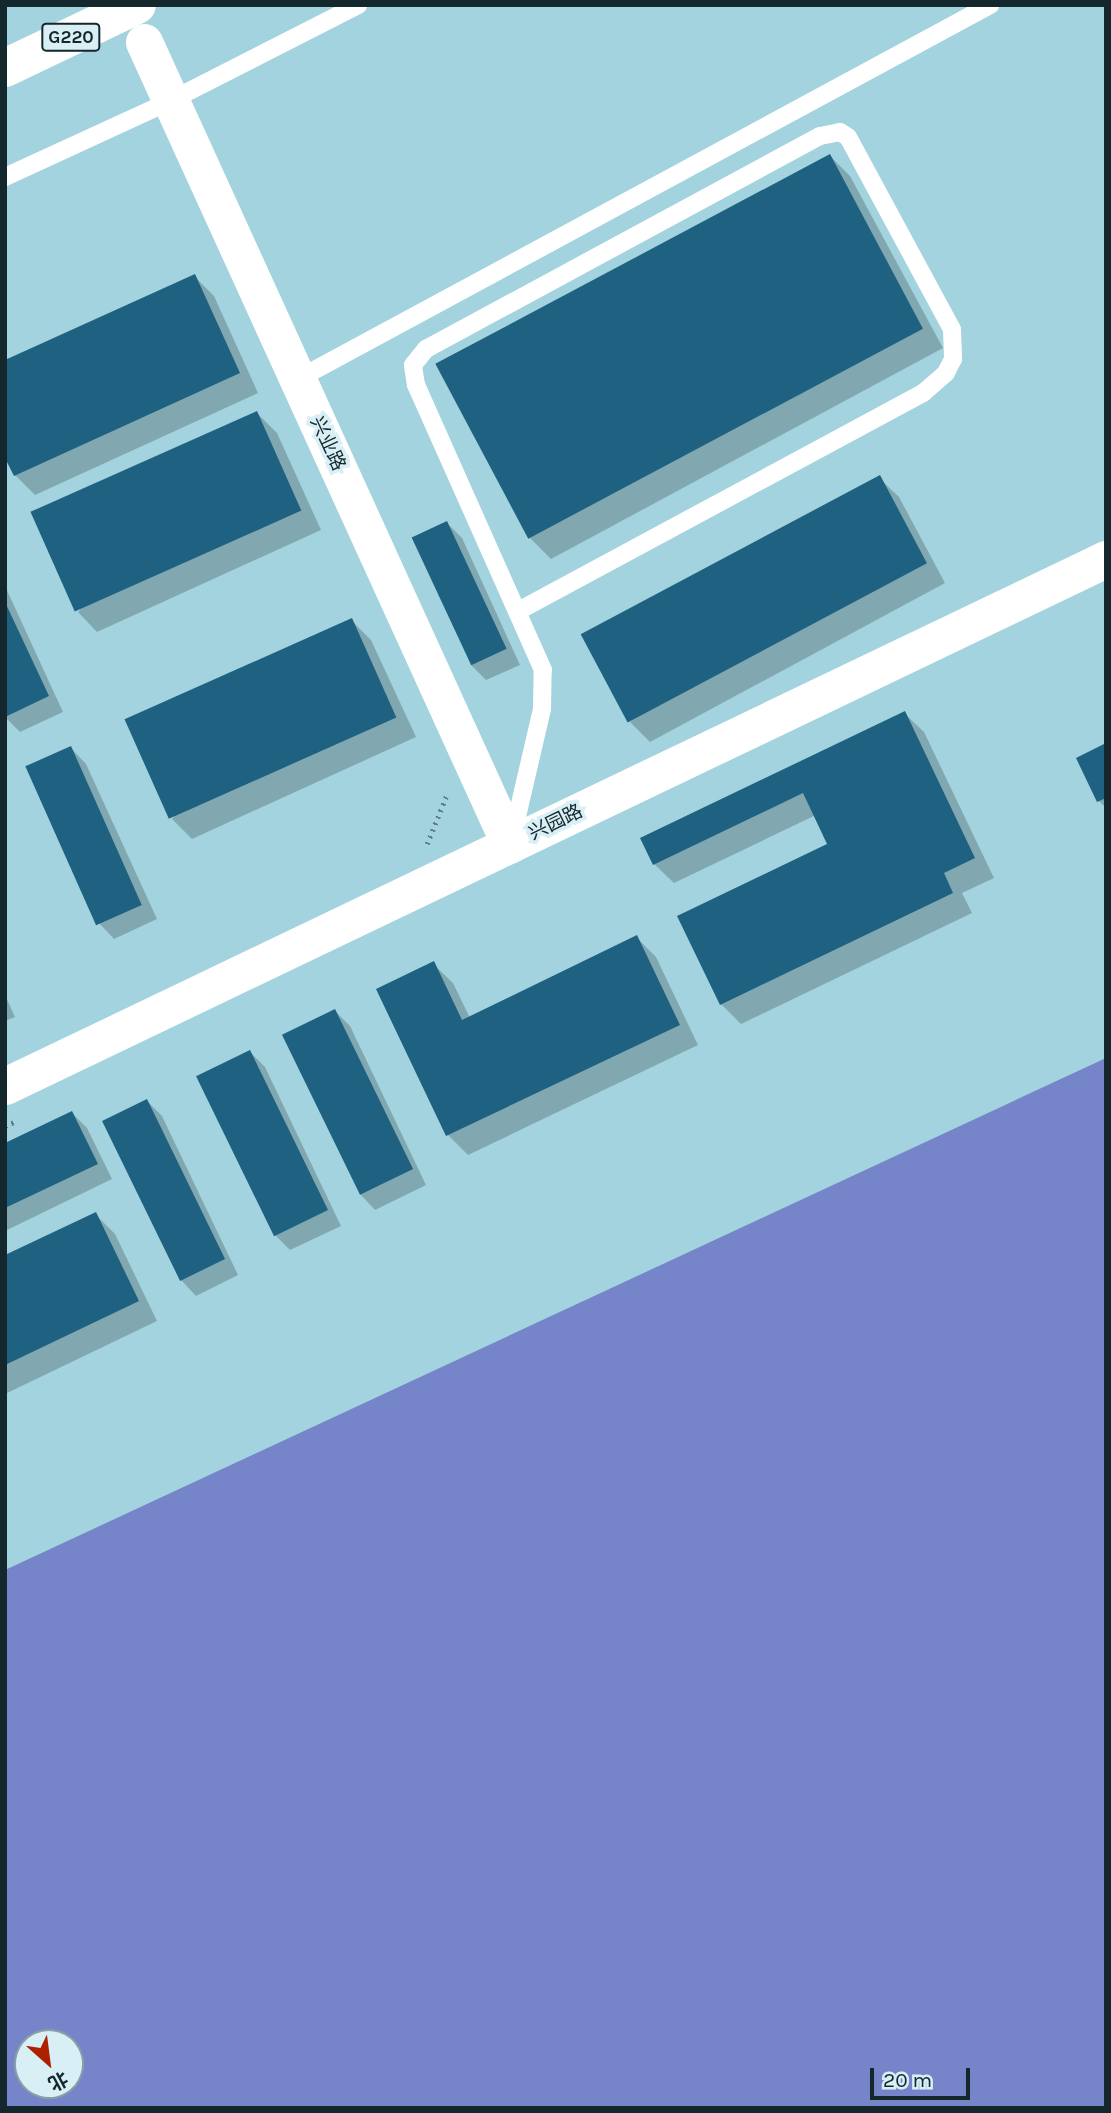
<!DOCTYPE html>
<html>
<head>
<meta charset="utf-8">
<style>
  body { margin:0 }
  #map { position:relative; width:1111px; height:2113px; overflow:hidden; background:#a2d3de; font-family:Karla,"Noto Sans SC",sans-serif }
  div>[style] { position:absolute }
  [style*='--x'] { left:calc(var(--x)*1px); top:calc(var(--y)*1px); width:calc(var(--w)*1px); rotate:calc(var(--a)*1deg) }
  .forest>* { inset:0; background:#7685c9 }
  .shadow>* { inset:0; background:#0003 }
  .building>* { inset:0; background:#1e6180; transform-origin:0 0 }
  .path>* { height:4.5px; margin-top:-2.25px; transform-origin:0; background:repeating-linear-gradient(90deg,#5e8189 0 2px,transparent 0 7px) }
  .lane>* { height:18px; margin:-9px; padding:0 9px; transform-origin:9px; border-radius:9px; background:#fff }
  .street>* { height:37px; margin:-18.5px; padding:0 18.5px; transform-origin:18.5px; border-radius:18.5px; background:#fff }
  .highway>* { height:38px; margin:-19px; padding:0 19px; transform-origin:19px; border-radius:19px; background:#fff }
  span { translate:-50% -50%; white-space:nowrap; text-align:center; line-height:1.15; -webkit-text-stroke:7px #d7eff5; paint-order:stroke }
  .shield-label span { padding:2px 5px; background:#d7eff5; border:2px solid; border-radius:5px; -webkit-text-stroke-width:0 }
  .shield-label { font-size:18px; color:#14272c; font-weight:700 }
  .street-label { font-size:19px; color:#14272c }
  .frame { position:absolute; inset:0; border:7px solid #14272c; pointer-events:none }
  .north { position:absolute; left:14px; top:2029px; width:70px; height:70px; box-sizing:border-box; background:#d7eff5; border:2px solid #899fa5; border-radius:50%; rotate:152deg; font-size:19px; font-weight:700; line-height:28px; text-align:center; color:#14272c }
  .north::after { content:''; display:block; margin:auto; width:24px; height:32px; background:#ad2000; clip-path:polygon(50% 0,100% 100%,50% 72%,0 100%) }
  .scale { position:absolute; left:870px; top:2068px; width:100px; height:32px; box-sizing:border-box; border:4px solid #14272c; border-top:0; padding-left:9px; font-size:21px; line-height:24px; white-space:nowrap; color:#14272c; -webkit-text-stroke:5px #d7eff5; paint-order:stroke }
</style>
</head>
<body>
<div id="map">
  <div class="forest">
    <div style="clip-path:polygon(evenodd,1106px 1058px,1106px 2108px,5px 2108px,5px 1570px,1106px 1058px,28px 2043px,70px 2043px,70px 2085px,28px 2085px,28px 2043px)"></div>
  </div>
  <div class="shadow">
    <div style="clip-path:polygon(830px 156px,850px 176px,943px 348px,551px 559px,531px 539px,438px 367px)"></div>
    <div style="clip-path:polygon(194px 276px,214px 296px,258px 393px,35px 495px,15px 475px)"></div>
    <div style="clip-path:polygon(257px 413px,277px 433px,321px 530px,97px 632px,78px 612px)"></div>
    <div style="clip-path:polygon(879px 478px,899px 497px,945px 583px,650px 742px,630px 722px)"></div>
    <div style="clip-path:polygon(447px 523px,462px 538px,520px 665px,486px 680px,471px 665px)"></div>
    <div style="clip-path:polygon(5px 586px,63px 712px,20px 732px,5px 717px)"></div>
    <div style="clip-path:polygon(351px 620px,371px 640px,416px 737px,192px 839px,172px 819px)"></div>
    <div style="clip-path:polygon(904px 713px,924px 732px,994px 878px,962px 893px,972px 913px,741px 1024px,721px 1004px,830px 845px,816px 815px,674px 883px,654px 864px)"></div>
    <div style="clip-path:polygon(1106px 746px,1106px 808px,1099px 801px)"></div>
    <div style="clip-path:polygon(71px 748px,86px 764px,157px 919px,114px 939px,99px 923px)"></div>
    <div style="clip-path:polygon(636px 937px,656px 957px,698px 1045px,468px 1155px,448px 1135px,378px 990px,433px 964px,453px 983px,470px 1018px)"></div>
    <div style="clip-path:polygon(5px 995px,15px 1017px,5px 1021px)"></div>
    <div style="clip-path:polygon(335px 1011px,350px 1026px,426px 1185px,375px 1210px,360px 1194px)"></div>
    <div style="clip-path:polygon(250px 1052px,265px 1067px,341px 1226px,290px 1250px,275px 1235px)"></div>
    <div style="clip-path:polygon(147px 1101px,162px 1116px,238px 1275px,196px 1296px,181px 1280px,104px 1122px)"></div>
    <div style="clip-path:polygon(72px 1113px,87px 1128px,112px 1179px,5px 1231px,5px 1145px)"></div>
    <div style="clip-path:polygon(95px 1214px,115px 1234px,157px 1321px,5px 1394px,5px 1257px)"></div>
  </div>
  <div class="building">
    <div style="left:830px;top:154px;width:198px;height:447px;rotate:62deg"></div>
    <div style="clip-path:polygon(195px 274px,240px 373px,14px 476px,5px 458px,5px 360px)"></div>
    <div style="left:257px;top:411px;width:109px;height:248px;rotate:66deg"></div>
    <div style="left:880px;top:475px;width:100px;height:339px;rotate:62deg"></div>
    <div style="left:447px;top:521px;width:141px;height:39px;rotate:65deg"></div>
    <div style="clip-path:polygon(5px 602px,49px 696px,5px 717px)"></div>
    <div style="left:352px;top:618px;width:109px;height:249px;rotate:66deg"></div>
    <div style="clip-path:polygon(905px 711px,975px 858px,944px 873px,953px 893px,720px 1005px,677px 916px,827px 844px,803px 793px,653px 865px,640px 838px)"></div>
    <div style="clip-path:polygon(1106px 743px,1106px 798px,1097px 802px,1076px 758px)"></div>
    <div style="left:71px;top:746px;width:174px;height:50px;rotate:66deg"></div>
    <div style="clip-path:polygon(637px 935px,680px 1025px,446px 1136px,376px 989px,434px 961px,462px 1020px)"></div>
    <div style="left:335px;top:1009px;width:178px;height:59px;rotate:64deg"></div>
    <div style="left:250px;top:1050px;width:178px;height:60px;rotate:64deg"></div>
    <div style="left:147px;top:1099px;width:178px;height:50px;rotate:64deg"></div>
    <div style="clip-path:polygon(72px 1111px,98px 1164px,5px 1208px,5px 1143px)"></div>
    <div style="clip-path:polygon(96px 1212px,139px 1301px,5px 1365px,5px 1255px)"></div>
  </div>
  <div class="path">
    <div style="--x:427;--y:844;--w:54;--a:-68.2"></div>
    <div style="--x:5;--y:1126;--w:12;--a:-24"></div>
  </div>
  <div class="lane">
    <div style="--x:5;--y:177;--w:175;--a:-24.7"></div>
    <div style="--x:164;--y:104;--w:218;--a:-27"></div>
    <div style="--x:298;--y:379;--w:787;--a:-28.39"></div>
    <div style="--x:512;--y:838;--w:132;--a:-76.9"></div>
    <div style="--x:542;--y:709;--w:39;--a:-89"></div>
    <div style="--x:543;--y:670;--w:312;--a:-114"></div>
    <div style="--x:416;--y:385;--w:20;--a:-99"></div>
    <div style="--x:413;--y:365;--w:21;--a:-51"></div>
    <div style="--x:426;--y:349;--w:448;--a:-28.4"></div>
    <div style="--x:820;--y:136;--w:20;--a:-11"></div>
    <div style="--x:840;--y:132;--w:9;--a:32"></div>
    <div style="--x:848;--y:137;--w:218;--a:61.6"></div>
    <div style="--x:952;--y:329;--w:30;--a:88"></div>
    <div style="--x:953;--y:359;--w:16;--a:117"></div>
    <div style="--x:946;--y:373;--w:30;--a:139"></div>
    <div style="--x:923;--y:393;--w:460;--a:151.7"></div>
  </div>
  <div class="street">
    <div style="--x:144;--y:42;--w:882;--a:65.5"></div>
    <div style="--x:5;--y:1086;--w:1221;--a:-25.58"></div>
  </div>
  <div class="highway">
    <div style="--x:5;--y:68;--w:146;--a:-25.5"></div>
  </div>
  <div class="shield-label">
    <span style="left:71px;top:37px">G220</span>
  </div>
  <div class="street-label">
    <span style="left:327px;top:444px;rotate:65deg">兴业路</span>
    <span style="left:556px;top:823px;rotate:-26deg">兴园路</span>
  </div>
  <div class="frame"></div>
  <div class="north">北</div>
  <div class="scale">20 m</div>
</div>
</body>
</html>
